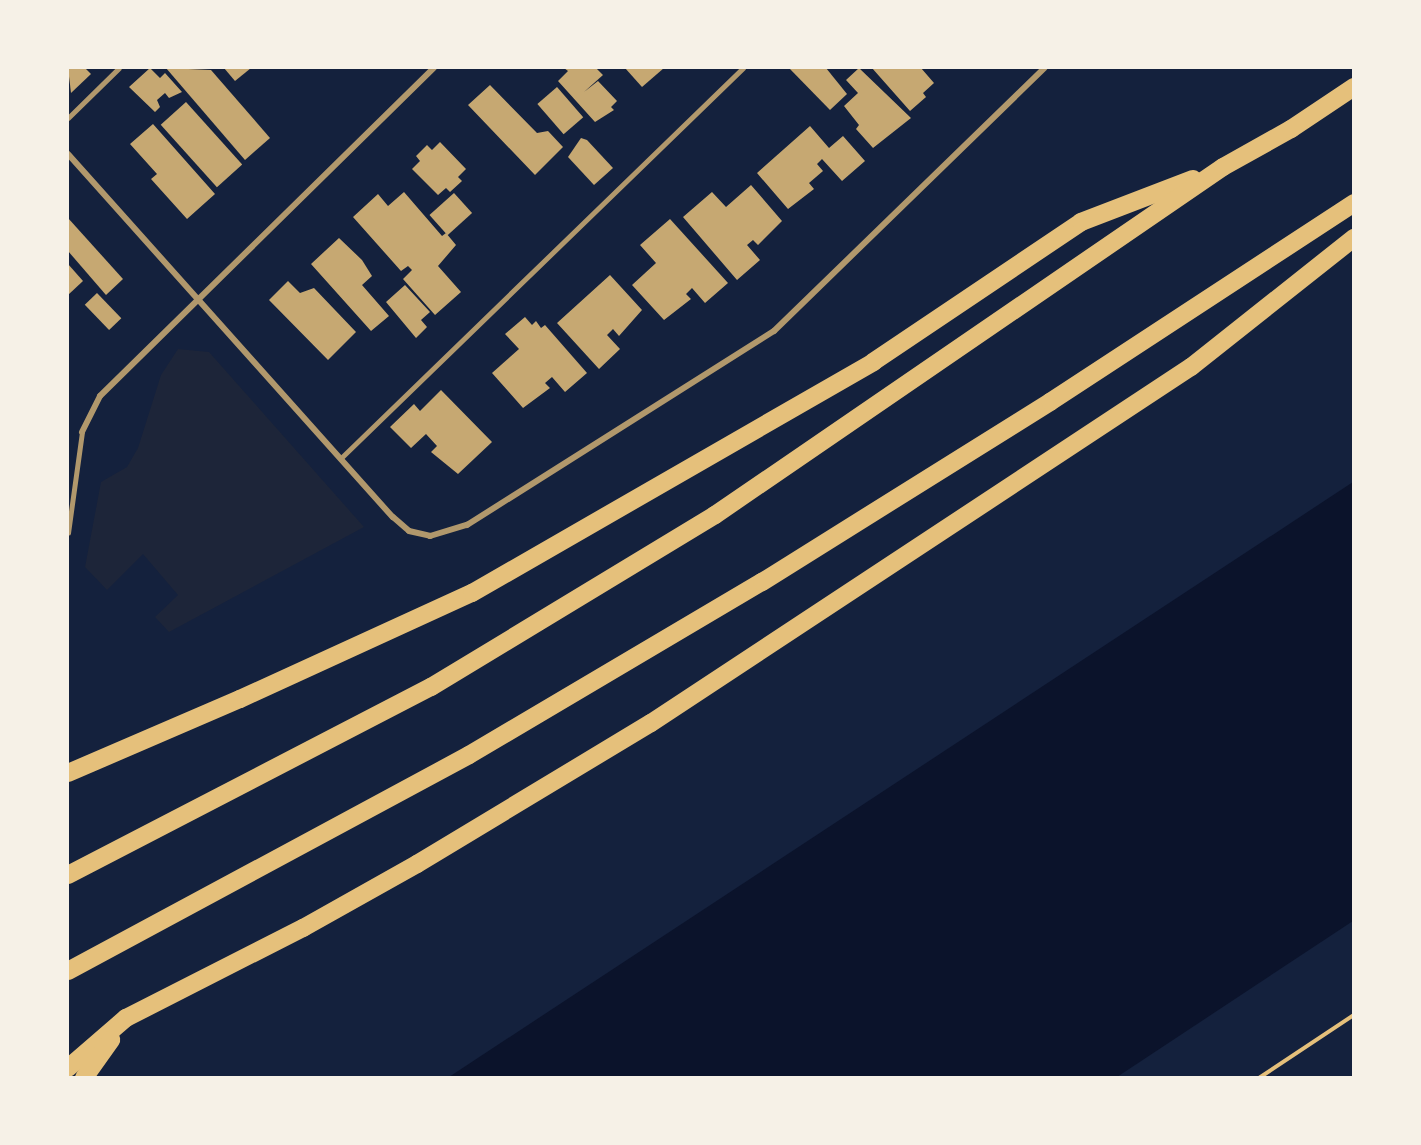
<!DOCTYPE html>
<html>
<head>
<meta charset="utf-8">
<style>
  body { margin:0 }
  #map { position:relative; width:1421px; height:1145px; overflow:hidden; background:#14213d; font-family:"Sofia Sans Condensed",sans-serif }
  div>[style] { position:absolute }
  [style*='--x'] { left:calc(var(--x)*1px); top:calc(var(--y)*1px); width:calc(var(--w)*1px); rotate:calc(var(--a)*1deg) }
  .green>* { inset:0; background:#1d2539 }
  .water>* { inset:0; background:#0b132b }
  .building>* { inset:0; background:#c6a872; transform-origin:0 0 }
  .path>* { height:4px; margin:-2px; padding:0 2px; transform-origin:2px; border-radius:2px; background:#e5c07b }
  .service>* { height:4.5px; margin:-2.25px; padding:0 2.25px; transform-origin:2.25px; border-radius:2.25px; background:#b1986c }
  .minor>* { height:6px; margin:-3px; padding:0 3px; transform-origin:3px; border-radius:3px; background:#b1986c }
  .motorway>* { height:18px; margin:-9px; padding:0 9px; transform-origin:9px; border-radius:9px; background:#e5c07b }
  span { translate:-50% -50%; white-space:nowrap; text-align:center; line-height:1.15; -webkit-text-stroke:5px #f6f1e7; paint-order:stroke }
  .frame { position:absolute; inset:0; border:69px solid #f6f1e7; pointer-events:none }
</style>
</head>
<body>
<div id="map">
  <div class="green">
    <div style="clip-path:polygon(178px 349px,209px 352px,364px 527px,169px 632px,155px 617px,178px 595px,143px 554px,107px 590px,85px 567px,101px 482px,127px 467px,138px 448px,161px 375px)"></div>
  </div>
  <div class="water">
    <div style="clip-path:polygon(1353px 482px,1353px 921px,1117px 1077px,449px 1077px)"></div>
  </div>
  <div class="building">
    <div style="clip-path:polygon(68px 68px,85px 68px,91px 74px,71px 93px)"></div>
    <div style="clip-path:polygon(150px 68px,160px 78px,165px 73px,182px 92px,169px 98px,165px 93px,157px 100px,160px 107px,155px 112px,129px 87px)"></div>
    <div style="clip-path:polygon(166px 68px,211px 70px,270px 138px,245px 160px)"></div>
    <div style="clip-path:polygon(224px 68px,251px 68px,235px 81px)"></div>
    <div style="clip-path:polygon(564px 68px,596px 68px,603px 75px,584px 92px,598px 81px,617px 101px,611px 107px,614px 110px,595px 122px,558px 81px,568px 71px)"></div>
    <div style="clip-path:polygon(625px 68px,664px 68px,642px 87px)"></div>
    <div style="clip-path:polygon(789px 68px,826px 68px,847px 94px,830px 110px)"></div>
    <div style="clip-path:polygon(859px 68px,911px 118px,873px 148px,856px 129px,859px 125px,844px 106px,858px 93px,846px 80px)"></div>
    <div style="clip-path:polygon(872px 68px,921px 68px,934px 83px,923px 93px,926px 97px,910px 111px)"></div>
    <div style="clip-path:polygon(490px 85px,537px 133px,548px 131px,563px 147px,535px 175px,468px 105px)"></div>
    <div style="left:557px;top:87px;width:40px;height:26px;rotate:49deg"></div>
    <div style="left:186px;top:102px;width:84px;height:34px;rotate:48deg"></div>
    <div style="clip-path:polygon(153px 124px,215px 194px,187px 219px,151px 179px,157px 174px,130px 144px)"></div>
    <div style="clip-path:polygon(810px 126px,829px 148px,843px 136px,865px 161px,842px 181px,822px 159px,817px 164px,823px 171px,809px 183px,814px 189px,788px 209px,757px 173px)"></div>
    <div style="clip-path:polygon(581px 138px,587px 140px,613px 168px,594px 185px,568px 157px)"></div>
    <div style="clip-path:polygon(440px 142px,466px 169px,458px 177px,462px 181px,450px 192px,446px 188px,438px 195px,412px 169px,420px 161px,416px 156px,427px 145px,432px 150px)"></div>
    <div style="clip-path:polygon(751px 185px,782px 221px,758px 245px,753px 240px,747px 245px,760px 260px,737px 280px,683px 217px,712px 192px,726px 207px)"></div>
    <div style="clip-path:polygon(404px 192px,442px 236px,446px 233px,456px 245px,438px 266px,461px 292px,435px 315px,403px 279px,412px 270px,408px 266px,401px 271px,353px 217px,378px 194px,388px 206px)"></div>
    <div style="left:454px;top:193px;width:27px;height:33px;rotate:48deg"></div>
    <div style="clip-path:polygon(68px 218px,123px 279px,106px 295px,68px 251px)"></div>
    <div style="clip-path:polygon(670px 219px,728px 283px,705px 303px,692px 288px,686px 294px,691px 299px,664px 320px,632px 285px,656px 263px,640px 245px)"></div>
    <div style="clip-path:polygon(339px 238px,362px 260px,372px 276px,362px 285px,389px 316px,371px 331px,311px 264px)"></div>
    <div style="clip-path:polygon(68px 264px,83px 281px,68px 295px)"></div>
    <div style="clip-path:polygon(610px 275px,642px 310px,619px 336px,613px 329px,607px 335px,620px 349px,599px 369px,557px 323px)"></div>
    <div style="clip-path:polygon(288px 281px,300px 293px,314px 288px,356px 332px,328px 360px,269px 300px)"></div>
    <div style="clip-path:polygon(405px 285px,430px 312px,421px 320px,427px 327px,416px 338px,386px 302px)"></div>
    <div style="left:97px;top:293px;width:35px;height:17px;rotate:46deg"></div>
    <div style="clip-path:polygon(525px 317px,532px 325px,536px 321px,541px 328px,545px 325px,587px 373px,565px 392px,552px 377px,545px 383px,550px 388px,523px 408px,492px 373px,519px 349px,505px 334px)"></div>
    <div style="clip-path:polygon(441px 390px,492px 442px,458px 474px,431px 452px,437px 446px,426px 434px,411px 448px,390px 427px,414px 404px,420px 411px)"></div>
  </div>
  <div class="path">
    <div style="--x:1259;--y:1078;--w:114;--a:-33.6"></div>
  </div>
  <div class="service">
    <div style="--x:68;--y:118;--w:71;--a:-44.4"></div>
    <div style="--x:341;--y:458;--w:560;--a:-44.13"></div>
    <div style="--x:68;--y:533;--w:102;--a:-82.1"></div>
  </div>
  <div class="minor">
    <div style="--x:68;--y:154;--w:487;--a:48.2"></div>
    <div style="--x:393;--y:517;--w:21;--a:41"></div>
    <div style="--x:409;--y:531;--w:22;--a:13"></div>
    <div style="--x:430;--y:536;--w:39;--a:-17"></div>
    <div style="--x:467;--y:525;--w:363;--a:-32.3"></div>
    <div style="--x:774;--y:331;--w:377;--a:-44.2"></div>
    <div style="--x:82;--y:432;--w:40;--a:-63.4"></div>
    <div style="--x:100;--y:396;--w:468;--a:-44.5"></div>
  </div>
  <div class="motorway">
    <div style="--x:68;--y:773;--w:187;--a:-23.3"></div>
    <div style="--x:240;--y:699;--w:255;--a:-24.6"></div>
    <div style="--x:472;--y:593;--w:463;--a:-29.9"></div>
    <div style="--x:873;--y:362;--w:251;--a:-33.9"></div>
    <div style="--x:1081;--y:222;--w:120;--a:-21"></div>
    <div style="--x:68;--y:875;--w:409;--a:-27.4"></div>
    <div style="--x:431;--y:687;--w:332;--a:-31.2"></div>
    <div style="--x:715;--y:515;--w:616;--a:-34.41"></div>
    <div style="--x:1223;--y:167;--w:78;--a:-29.2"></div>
    <div style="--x:1291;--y:129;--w:76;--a:-33.7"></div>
    <div style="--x:68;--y:971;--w:455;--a:-28.3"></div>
    <div style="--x:469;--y:755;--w:340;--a:-30.6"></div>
    <div style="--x:762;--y:582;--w:340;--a:-32"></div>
    <div style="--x:1050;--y:402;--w:363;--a:-33.2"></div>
    <div style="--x:68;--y:1068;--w:77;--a:-40.8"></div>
    <div style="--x:126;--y:1018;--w:199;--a:-27"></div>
    <div style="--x:303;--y:928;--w:131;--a:-29.3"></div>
    <div style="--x:417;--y:864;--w:273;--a:-31.1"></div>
    <div style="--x:651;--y:723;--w:647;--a:-33.4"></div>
    <div style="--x:1191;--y:367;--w:208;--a:-38.4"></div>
    <div style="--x:84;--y:1078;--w:47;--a:-54.6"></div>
  </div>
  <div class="frame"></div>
</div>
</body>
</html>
